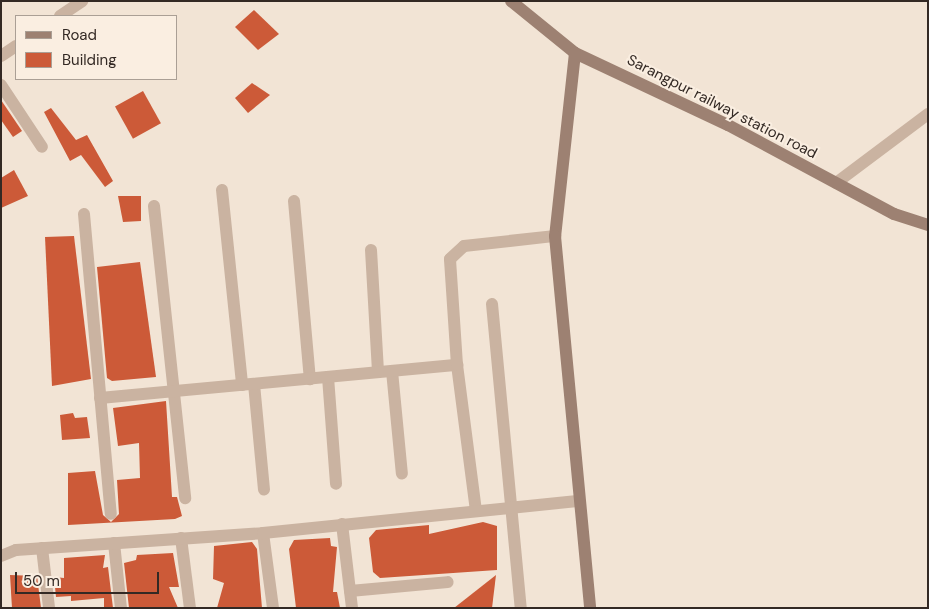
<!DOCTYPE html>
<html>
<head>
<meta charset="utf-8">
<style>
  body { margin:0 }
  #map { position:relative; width:929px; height:609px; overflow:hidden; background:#f2e4d5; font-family:"DM Sans",sans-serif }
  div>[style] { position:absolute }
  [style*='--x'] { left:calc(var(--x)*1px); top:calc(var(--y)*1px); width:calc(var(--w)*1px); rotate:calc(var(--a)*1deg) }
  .building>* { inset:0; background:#cc5a38; transform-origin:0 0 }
  .street>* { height:12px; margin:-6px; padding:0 6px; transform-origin:6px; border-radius:6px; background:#cab3a1 }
  .secondary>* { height:12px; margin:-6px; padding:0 6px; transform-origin:6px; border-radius:6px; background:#9d8172 }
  span { translate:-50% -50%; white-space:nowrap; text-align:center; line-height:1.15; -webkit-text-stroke:4px #faeee1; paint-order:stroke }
  .street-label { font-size:15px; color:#332924 }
  .frame { position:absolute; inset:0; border:2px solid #332924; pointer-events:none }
  .legend { position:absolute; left:15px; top:15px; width:162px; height:65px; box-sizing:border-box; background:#faeee1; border:1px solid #aa9f95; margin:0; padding:6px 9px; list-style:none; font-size:15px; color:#332924 }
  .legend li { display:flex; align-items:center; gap:10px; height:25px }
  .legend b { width:25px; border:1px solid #aa9f95 }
  .scale { position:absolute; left:15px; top:572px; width:144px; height:22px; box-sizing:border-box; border:2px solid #332924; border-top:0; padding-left:6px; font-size:15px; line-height:18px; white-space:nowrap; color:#332924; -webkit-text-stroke:4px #faeee1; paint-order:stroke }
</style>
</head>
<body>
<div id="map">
  <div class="building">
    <div style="clip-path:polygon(254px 10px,279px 34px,258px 50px,235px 27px)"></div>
    <div style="clip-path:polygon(252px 83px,270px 95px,248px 113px,235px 98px)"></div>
    <div style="left:143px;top:91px;width:37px;height:32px;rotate:61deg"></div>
    <div style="clip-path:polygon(1px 100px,22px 131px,13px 137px,1px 120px)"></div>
    <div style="clip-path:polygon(51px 108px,76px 140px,87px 135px,113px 181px,105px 187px,81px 155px,70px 161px,44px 112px)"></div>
    <div style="clip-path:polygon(14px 170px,28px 196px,1px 208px,1px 178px)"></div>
    <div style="clip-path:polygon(118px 196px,141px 196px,141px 221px,123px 222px)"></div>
    <div style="clip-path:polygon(74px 236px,91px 379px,52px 386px,45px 237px)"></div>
    <div style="clip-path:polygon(140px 262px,156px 377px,112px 381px,107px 378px,97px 267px)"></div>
    <div style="clip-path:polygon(166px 401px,172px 497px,177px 497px,182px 516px,175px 519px,68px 525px,68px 473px,95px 471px,103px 515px,111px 522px,119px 514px,117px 480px,140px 478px,139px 443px,118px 446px,113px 408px)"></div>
    <div style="clip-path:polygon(73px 413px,75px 418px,87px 417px,90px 438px,62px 440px,60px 415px)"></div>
    <div style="clip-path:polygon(483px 522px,497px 526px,497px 570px,380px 578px,373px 572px,369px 538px,376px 530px,429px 525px,429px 534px)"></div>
    <div style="clip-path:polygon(330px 538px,331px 546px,337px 547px,333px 592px,337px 592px,340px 608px,296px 608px,289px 549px,294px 540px)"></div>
    <div style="clip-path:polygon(252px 542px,257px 549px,262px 608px,217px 608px,224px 583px,213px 579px,214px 546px)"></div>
    <div style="clip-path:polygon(173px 553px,179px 587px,169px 587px,178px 608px,129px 608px,124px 563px,136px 560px,137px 555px)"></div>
    <div style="clip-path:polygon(105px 555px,103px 568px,108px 567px,113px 608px,104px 608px,104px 598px,71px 601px,71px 596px,56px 597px,54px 577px,64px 578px,64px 558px)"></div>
    <div style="clip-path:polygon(10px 575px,37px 576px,41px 608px,12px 608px)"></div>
    <div style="clip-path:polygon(496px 575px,492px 608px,454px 608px)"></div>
  </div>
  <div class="street">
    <div style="--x:60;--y:16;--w:27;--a:-34"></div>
    <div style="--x:1;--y:56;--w:18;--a:-34"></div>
    <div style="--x:1;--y:85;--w:74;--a:56.5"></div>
    <div style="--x:836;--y:183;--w:115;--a:-36.9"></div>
    <div style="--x:222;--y:190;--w:196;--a:84.1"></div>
    <div style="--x:294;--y:201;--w:179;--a:84.9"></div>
    <div style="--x:154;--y:206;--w:294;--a:83.9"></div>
    <div style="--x:84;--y:214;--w:301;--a:84.9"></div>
    <div style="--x:371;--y:250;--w:122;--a:86.7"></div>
    <div style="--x:492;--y:304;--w:305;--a:84.6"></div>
    <div style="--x:392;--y:371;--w:103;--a:84.5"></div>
    <div style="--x:328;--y:377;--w:107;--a:85.7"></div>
    <div style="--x:254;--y:384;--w:106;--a:84.6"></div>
    <div style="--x:100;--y:398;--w:359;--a:-5.3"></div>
    <div style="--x:476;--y:511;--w:147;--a:-97.4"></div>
    <div style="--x:457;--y:365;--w:106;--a:-93.8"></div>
    <div style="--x:450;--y:259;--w:19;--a:-43"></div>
    <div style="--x:464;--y:246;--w:92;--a:-6.3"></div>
    <div style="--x:342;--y:524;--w:85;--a:83.2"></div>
    <div style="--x:263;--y:533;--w:76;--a:82.4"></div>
    <div style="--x:181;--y:538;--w:71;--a:82.7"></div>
    <div style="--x:114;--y:543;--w:65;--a:83.9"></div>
    <div style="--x:42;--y:548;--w:60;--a:83.3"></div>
    <div style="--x:1;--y:556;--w:16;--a:-22"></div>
    <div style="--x:16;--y:550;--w:248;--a:-3.9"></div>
    <div style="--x:263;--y:533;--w:316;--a:-5.8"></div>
    <div style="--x:350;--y:591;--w:98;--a:-5.2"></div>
  </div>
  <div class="secondary">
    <div style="--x:511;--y:1;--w:82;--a:39.1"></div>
    <div style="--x:575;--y:53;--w:169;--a:25.2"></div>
    <div style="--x:728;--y:125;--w:188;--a:28.2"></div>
    <div style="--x:894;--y:214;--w:36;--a:18"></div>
    <div style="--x:575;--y:53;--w:184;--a:96.2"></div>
    <div style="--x:555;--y:236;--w:374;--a:84.6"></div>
  </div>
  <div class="street-label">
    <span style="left:722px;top:107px;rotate:27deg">Sarangpur railway station road</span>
  </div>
  <div class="frame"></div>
  <ul class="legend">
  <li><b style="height:6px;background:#9d8172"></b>Road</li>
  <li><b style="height:14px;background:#cc5a38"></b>Building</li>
  </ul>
  <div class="scale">50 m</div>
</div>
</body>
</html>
